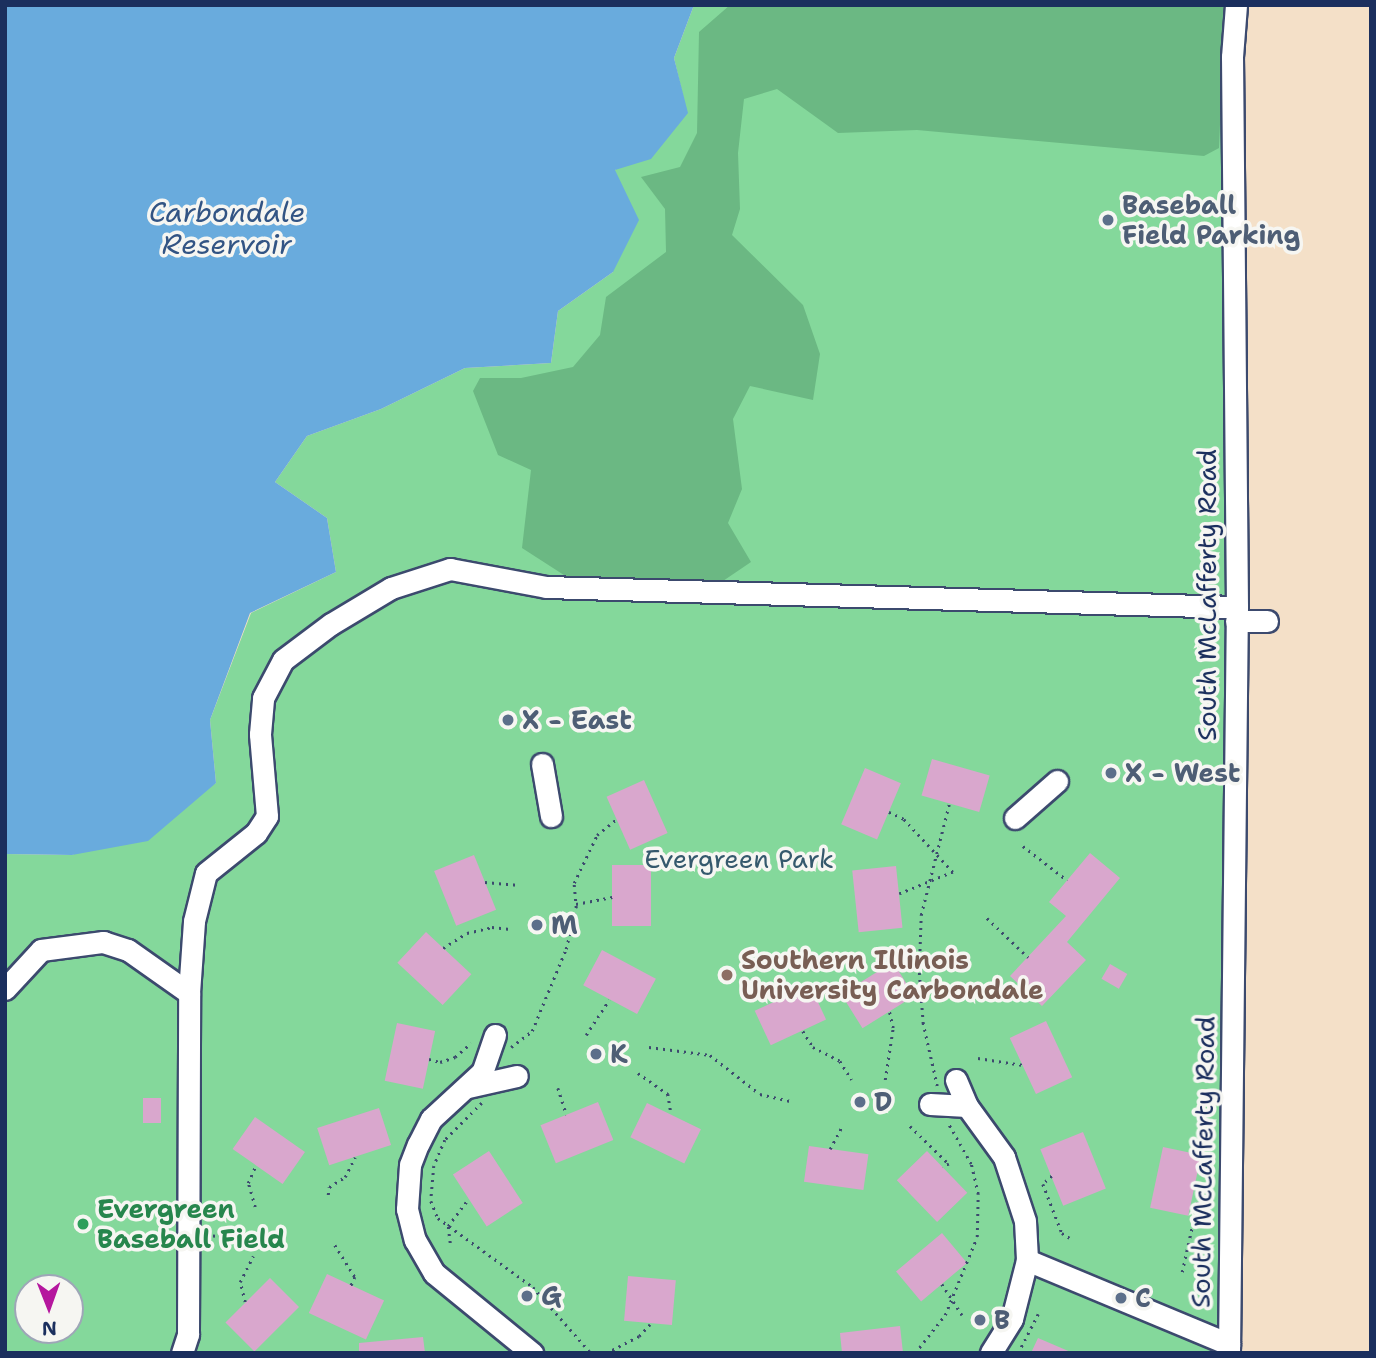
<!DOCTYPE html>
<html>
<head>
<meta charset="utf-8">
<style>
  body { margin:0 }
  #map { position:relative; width:1376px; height:1358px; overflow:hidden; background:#f4e0c8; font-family:"Shantell Sans",sans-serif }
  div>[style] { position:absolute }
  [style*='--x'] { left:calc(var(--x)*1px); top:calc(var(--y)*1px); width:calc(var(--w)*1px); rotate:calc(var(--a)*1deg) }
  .green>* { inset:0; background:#84d89b }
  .forest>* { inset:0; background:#6bb883 }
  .water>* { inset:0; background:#69abdd }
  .building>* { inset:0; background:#d9a7cd; transform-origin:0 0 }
  .path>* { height:2.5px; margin-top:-1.25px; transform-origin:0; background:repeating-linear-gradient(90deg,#3c4a6e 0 2px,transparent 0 7px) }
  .roads { filter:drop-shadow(2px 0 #3c4a6e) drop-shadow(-2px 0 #3c4a6e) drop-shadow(0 2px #3c4a6e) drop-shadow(0 -2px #3c4a6e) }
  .minor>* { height:21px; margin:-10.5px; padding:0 10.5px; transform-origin:10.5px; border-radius:10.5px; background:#fff }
  .dots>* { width:19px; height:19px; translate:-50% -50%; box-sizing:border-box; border:4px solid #f6f6f2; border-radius:50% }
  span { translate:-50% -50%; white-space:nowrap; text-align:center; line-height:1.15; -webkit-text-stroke:7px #f6f6f2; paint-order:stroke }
  .service-label { font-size:26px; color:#4e5e75; font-weight:700 }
  .left { translate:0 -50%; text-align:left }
  .street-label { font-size:26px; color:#1b2f5e }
  .park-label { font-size:26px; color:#35596d }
  .education-label { font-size:26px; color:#785e54; font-weight:700 }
  .leisure-label { font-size:26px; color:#27864d; font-weight:700 }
  .water-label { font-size:28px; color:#325484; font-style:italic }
  .frame { position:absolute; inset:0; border:7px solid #1b2f5e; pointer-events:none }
  .north { position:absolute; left:14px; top:1274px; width:70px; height:70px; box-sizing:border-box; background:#f6f6f2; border:2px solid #9ea6b7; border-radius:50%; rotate:179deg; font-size:19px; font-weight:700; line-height:28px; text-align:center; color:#1b2f5e }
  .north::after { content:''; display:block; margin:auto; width:24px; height:32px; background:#b5179e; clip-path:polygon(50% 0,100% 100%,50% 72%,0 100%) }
</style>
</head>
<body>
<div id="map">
  <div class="green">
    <div style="clip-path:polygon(evenodd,694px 5px,1226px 5px,1229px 1353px,5px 1353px,5px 854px,72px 855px,216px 783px,210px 720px,251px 613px,336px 572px,327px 518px,275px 482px,307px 436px,381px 409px,465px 368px,551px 363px,558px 311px,613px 272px,615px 170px,687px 113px,674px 58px,694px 5px,28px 1288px,70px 1288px,70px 1330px,28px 1330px,28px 1288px)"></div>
  </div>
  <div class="forest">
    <div style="clip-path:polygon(730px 5px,1225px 5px,1219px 148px,1204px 156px,917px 130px,838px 133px,777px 89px,744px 99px,738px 153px,740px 209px,732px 235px,803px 305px,820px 354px,813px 400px,750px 386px,733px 419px,742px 489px,728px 523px,751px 562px,723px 581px,567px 577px,522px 548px,531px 470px,498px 455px,473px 391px,480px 378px,521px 378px,573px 367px,600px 335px,606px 297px,666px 252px,665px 209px,641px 177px,680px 167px,697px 133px,699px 32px)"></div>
  </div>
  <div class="water">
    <div style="clip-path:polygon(5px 5px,694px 5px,674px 58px,688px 113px,651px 159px,615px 170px,639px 220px,613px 272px,558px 311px,551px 363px,465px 368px,381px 409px,307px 436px,275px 482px,327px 518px,336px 572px,250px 613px,210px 720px,216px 783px,148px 841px,72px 855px,5px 854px)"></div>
  </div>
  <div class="building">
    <div style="left:932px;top:759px;width:60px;height:38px;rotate:16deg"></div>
    <div style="left:865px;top:768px;width:39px;height:61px;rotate:23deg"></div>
    <div style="left:644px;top:780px;width:58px;height:41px;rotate:66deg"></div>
    <div style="clip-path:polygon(1090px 853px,1120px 878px,1067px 942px,1086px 960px,1042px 1006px,1010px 976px,1066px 916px,1049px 902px)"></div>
    <div style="left:474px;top:855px;width:59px;height:43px;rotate:68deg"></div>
    <div style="left:612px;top:865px;width:39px;height:61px"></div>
    <div style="left:896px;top:866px;width:62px;height:44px;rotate:84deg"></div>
    <div style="left:426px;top:932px;width:62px;height:42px;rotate:43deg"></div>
    <div style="left:602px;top:950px;width:61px;height:40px;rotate:28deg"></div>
    <div style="left:893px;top:962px;width:40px;height:61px;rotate:58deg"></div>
    <div style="left:1110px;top:964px;width:20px;height:17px;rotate:30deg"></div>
    <div style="left:810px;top:985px;width:38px;height:61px;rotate:65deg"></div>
    <div style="left:1046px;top:1021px;width:62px;height:40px;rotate:65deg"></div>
    <div style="left:397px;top:1023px;width:39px;height:59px;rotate:12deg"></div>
    <div style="left:143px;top:1098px;width:18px;height:25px"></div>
    <div style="left:598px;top:1102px;width:41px;height:62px;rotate:68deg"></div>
    <div style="left:647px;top:1103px;width:60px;height:38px;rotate:26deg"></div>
    <div style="left:379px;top:1108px;width:39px;height:65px;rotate:72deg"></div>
    <div style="left:255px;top:1117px;width:61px;height:39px;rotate:35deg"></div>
    <div style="left:1083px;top:1132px;width:61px;height:46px;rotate:68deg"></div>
    <div style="left:809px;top:1146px;width:60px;height:36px;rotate:8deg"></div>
    <div style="left:1163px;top:1147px;width:39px;height:62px;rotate:12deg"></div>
    <div style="left:489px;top:1151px;width:62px;height:43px;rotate:57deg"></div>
    <div style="left:927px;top:1151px;width:58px;height:42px;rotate:46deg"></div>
    <div style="left:942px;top:1233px;width:39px;height:60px;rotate:50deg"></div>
    <div style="left:327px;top:1274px;width:63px;height:43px;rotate:25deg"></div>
    <div style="left:628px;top:1276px;width:48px;height:45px;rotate:5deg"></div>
    <div style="left:270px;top:1278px;width:41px;height:63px;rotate:45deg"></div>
    <div style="clip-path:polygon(900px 1326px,903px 1353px,842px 1353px,840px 1333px)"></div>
    <div style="clip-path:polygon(423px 1337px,425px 1353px,359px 1353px,359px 1343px)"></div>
    <div style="clip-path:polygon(1038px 1338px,1073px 1353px,1031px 1353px)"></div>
  </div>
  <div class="path">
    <div style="--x:889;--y:812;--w:17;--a:25"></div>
    <div style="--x:904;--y:819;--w:72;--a:47.2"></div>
    <div style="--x:953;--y:872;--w:58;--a:157.8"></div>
    <div style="--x:1023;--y:846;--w:56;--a:37.7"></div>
    <div style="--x:485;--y:882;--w:35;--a:5"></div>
    <div style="--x:576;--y:904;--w:37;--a:-11"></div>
    <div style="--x:987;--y:918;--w:57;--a:43.6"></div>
    <div style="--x:443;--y:948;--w:28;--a:-32"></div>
    <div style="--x:467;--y:933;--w:26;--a:-13"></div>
    <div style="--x:492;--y:927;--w:20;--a:6"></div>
    <div style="--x:803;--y:1031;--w:19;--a:58"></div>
    <div style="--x:813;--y:1047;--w:30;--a:27"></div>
    <div style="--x:840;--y:1061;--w:22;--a:58"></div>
    <div style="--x:586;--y:1035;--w:42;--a:-56.7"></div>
    <div style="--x:511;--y:1047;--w:26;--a:-37"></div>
    <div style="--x:532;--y:1031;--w:89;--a:-67.5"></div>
    <div style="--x:566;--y:949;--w:42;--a:-76.3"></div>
    <div style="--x:576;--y:908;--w:25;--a:-95"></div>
    <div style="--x:574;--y:883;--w:53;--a:-64.4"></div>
    <div style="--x:597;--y:835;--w:27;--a:-39"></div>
    <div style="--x:649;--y:1047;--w:62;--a:7.5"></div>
    <div style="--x:710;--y:1055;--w:63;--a:38"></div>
    <div style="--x:760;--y:1094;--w:31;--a:13"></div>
    <div style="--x:978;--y:1058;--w:46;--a:8.8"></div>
    <div style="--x:429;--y:1059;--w:11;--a:15"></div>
    <div style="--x:440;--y:1062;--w:16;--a:-18"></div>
    <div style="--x:455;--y:1057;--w:21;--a:-41"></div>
    <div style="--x:638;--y:1073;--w:37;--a:35"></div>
    <div style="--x:668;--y:1094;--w:20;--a:81"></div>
    <div style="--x:885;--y:1080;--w:53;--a:-81.3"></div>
    <div style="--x:893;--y:1028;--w:17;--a:-103"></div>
    <div style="--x:937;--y:1086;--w:64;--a:-102.7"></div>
    <div style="--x:923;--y:1024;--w:52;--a:-94.4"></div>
    <div style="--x:919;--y:972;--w:57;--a:-88"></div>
    <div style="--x:921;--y:915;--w:114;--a:-75.8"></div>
    <div style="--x:558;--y:1088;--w:28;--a:72"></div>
    <div style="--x:482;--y:1103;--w:52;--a:135"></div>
    <div style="--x:445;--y:1140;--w:28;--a:113"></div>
    <div style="--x:434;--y:1166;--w:35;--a:95"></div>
    <div style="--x:431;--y:1201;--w:18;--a:68"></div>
    <div style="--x:438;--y:1218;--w:117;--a:36"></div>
    <div style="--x:533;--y:1287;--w:88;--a:48.7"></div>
    <div style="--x:910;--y:1126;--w:54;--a:44.3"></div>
    <div style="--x:949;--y:1164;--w:7;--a:153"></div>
    <div style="--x:830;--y:1149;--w:27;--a:-62"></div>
    <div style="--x:1052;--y:1176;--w:12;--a:138"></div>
    <div style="--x:1043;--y:1184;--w:53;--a:68.8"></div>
    <div style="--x:1062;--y:1233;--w:9;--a:32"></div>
    <div style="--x:328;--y:1195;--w:8;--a:-83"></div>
    <div style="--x:329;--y:1187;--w:19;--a:-32"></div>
    <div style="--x:345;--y:1177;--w:22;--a:-63"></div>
    <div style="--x:255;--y:1207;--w:25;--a:-106"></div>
    <div style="--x:248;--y:1183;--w:20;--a:-66"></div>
    <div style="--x:206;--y:1235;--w:27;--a:4"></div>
    <div style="--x:450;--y:1243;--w:17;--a:-97"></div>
    <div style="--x:448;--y:1226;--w:34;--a:-53"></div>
    <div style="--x:335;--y:1245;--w:38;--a:58"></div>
    <div style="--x:355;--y:1277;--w:10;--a:114"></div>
    <div style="--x:1182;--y:1272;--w:88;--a:-77.5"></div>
    <div style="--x:1201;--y:1186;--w:6;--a:-162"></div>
    <div style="--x:942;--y:1284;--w:37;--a:57"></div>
    <div style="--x:245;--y:1302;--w:21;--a:-104"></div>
    <div style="--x:240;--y:1282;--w:29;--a:-63"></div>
    <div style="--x:606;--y:1353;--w:37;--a:-27"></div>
    <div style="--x:639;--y:1336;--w:16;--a:-47"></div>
    <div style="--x:915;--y:1353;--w:48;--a:-51.7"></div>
    <div style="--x:945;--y:1315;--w:84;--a:-67.7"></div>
    <div style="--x:977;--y:1237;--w:43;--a:-88.7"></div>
    <div style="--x:978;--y:1194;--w:31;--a:-103"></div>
    <div style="--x:971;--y:1164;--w:45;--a:-119.4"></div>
    <div style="--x:1018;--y:1353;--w:44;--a:-62.9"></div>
  </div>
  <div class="roads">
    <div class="minor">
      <div style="--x:1236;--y:621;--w:31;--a:0"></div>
      <div style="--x:542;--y:764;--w:53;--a:80.2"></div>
      <div style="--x:1015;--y:818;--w:56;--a:-41.4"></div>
      <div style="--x:5;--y:989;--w:53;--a:-47.3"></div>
      <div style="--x:41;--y:950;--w:63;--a:-7.4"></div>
      <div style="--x:103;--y:942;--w:26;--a:18"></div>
      <div style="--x:128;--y:950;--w:75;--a:35.2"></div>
      <div style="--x:495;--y:1035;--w:39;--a:109"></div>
      <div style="--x:482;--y:1072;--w:69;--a:137.3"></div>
      <div style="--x:431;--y:1119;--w:28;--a:117"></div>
      <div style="--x:418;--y:1144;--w:22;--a:111"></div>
      <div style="--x:410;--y:1165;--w:44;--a:93.9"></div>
      <div style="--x:407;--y:1209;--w:32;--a:76"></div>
      <div style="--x:415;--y:1240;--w:38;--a:60"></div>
      <div style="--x:434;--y:1273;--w:127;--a:39.2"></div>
      <div style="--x:956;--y:1080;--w:28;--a:67"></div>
      <div style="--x:967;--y:1106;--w:63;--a:54"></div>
      <div style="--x:1004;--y:1157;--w:67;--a:71.8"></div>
      <div style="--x:1025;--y:1221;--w:39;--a:87"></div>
      <div style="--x:1027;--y:1260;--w:61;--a:104.3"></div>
      <div style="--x:1012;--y:1319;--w:40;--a:122"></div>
      <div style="--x:468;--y:1087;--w:50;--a:-12.7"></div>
      <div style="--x:930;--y:1104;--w:37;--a:3"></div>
      <div style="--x:1027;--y:1260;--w:219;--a:22.6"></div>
      <div style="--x:182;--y:1353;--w:20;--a:-72"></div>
      <div style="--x:188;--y:1334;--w:341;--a:-89.8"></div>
      <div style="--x:189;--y:993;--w:72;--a:-86"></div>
      <div style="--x:194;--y:921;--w:49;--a:-76"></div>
      <div style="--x:206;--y:873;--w:64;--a:-38.7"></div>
      <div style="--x:256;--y:833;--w:20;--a:-57"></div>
      <div style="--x:267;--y:816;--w:82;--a:-94.9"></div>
      <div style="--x:260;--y:734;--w:36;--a:-85"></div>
      <div style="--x:263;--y:698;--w:43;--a:-62.2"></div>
      <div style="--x:283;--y:660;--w:60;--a:-36.9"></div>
      <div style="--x:331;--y:624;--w:70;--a:-31"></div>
      <div style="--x:391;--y:588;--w:62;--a:-17.9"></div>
      <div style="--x:450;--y:569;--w:98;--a:10.6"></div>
      <div style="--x:546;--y:587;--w:691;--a:1.66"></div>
      <div style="--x:1229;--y:1353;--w:746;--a:-89.39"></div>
      <div style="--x:1237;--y:607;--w:550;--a:-90.52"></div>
      <div style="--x:1232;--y:57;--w:52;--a:-85.6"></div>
    </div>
  </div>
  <div class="dots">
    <div style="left:1108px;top:220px;background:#5c6f8a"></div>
    <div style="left:508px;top:720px;background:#5c6f8a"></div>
    <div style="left:1111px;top:773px;background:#5c6f8a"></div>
    <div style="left:537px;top:925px;background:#5c6f8a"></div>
    <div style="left:727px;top:975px;background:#8d6e63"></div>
    <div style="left:596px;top:1054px;background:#5c6f8a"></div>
    <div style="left:860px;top:1102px;background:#5c6f8a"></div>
    <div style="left:83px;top:1224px;background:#2e9e5b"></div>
    <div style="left:527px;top:1296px;background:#5c6f8a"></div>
    <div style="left:1121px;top:1298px;background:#5c6f8a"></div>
    <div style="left:980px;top:1320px;background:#5c6f8a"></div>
  </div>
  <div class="service-label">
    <span class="left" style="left:1122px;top:220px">Baseball<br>Field Parking</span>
    <span class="left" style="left:522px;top:720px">X - East</span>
    <span class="left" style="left:1125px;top:773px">X - West</span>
    <span class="left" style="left:551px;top:925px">M</span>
    <span class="left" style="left:610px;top:1054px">K</span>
    <span class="left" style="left:874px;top:1102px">D</span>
    <span class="left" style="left:541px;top:1296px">G</span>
    <span class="left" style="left:1135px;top:1298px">C</span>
    <span class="left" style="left:994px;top:1320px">B</span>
  </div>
  <div class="street-label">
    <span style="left:1207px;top:595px;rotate:-90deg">South McLafferty Road</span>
    <span style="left:1203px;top:1162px;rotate:-89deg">South McLafferty Road</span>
  </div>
  <div class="park-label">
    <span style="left:739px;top:859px">Evergreen Park</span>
  </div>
  <div class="education-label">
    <span class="left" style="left:741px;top:975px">Southern Illinois<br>University Carbondale</span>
  </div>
  <div class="leisure-label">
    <span class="left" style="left:97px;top:1224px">Evergreen<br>Baseball Field</span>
  </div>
  <div class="water-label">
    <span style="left:227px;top:228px">Carbondale<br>Reservoir</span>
  </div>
  <div class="frame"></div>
  <div class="north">N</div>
</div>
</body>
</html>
